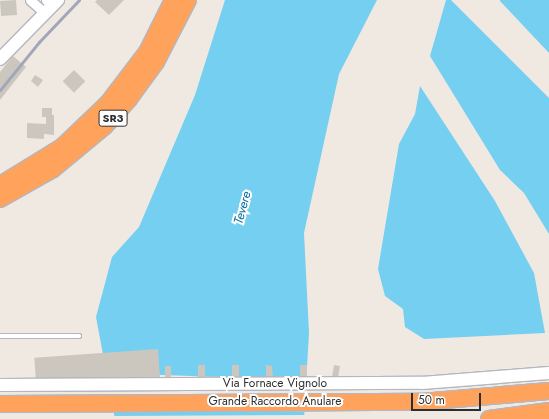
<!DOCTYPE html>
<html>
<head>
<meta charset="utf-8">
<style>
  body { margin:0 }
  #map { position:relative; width:549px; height:419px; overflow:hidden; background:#efe9e1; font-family:Jost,sans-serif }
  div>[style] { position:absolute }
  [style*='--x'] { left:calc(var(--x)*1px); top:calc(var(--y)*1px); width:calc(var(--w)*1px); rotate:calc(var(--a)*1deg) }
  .water>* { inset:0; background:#75cff0 }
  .pier>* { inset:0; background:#efe9e1; transform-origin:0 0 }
  .building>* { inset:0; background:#cbc7bf; transform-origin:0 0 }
  .roads { filter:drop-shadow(1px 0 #b4b7c1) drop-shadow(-1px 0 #b4b7c1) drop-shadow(0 1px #b4b7c1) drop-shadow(0 -1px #b4b7c1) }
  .lane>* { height:4.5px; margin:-2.25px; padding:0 2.25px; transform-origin:2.25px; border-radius:2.25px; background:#fff }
  .street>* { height:9px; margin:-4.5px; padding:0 4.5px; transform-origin:4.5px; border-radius:4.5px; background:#fff }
  .secondary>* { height:12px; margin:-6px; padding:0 6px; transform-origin:6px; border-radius:6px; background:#fff }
  .highway>* { height:16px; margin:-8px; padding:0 8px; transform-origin:8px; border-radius:8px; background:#ffa35c }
  .rail>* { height:3px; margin:-1.5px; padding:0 1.5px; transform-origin:1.5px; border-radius:1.5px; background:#a3a6b8 }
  span { translate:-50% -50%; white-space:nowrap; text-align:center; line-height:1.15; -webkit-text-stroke:4px #fff; paint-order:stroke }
  .shield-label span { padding:1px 3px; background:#fff; border:1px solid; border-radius:3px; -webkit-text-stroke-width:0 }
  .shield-label { font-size:11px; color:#2e2e2e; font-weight:700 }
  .street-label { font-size:12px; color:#2e2e2e }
  .water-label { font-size:13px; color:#0d6fa3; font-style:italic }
  .scale { position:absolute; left:411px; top:393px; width:70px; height:18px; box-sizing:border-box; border:2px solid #2e2e2e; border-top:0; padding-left:5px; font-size:12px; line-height:14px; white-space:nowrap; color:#2e2e2e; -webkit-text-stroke:3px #fff; paint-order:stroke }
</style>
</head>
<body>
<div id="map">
  <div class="water">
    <div style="clip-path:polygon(225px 0,377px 0,339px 74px,304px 233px,309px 333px,304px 419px,115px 419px,96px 317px,112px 257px,139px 227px,195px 95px)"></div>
    <div style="clip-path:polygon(446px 0,451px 0,549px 98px,549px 234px,524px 193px,500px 170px,430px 56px)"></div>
    <div style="clip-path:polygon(500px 0,549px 0,549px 53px,500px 1px)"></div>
    <div style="clip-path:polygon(420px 86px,495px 201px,534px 273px,545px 333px,424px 339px,405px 327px,403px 309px,385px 296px,378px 269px,399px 144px,415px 114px)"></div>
  </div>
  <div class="pier">
    <div style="left:308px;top:380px;width:32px;height:202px;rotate:92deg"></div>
    <div style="clip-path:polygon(306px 415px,306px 419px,113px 419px,113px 416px)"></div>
  </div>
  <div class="building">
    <div style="left:16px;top:0;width:15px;height:16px;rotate:86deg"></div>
    <div style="clip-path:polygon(97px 0,124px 0,109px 15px,95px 2px)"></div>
    <div style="clip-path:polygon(13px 56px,26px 67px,0 100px,0 72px)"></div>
    <div style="left:74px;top:70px;width:16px;height:16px;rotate:45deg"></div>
    <div style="clip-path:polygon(35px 75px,43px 80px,38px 87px,31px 81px)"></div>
    <div style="clip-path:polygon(42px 108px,52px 108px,52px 115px,54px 115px,54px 135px,44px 134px,44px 139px,27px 138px,27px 123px,46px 124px,46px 117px,42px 117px)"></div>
    <div style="left:158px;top:349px;width:29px;height:124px;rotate:86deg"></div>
    <div style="left:205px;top:365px;width:16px;height:7px;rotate:90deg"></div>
    <div style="left:239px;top:365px;width:16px;height:7px;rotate:90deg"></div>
    <div style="clip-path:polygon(266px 365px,272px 366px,273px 379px,266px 379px)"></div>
    <div style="left:300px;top:365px;width:7px;height:15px"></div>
    <div style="left:334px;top:365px;width:6px;height:14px;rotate:9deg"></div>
    <div style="left:165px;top:366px;width:6px;height:14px"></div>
  </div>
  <div class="roads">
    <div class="lane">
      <div style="--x:0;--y:336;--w:79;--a:0"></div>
    </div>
    <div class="street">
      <div style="--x:30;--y:0;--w:20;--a:41"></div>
      <div style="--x:46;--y:0;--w:8;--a:45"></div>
    </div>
    <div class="secondary">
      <div style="--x:0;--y:59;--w:83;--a:-45.5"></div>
      <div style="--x:0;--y:385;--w:422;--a:-0.3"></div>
      <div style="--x:422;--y:383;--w:127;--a:-4.5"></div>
    </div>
    <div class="highway">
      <div style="--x:0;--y:185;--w:73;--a:-31.5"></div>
      <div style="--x:62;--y:147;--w:64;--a:-43.7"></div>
      <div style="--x:108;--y:103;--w:64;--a:-52.6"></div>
      <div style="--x:147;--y:52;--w:58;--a:-63.4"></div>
      <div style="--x:0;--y:199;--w:61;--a:-29.5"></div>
      <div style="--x:53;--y:169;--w:67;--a:-39.6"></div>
      <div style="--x:105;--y:126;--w:36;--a:-48"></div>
      <div style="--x:129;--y:99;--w:46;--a:-53.9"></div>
      <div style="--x:156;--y:62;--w:70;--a:-62.7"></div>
      <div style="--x:0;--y:404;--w:421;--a:-0.3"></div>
      <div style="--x:421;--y:402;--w:128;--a:-4.9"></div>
      <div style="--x:489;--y:419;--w:61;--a:-7.6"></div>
    </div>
  </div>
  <div class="rail">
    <div style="--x:0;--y:90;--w:62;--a:-50.9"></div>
    <div style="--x:39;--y:42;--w:58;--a:-46.4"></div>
  </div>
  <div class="shield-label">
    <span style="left:113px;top:118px">SR3</span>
  </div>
  <div class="street-label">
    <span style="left:275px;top:384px">Via Fornace Vignolo</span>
    <span style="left:275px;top:402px">Grande Raccordo Anulare</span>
  </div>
  <div class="water-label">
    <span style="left:243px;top:208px;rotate:-75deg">Tevere</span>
  </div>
  <div class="scale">50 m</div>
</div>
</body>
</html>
